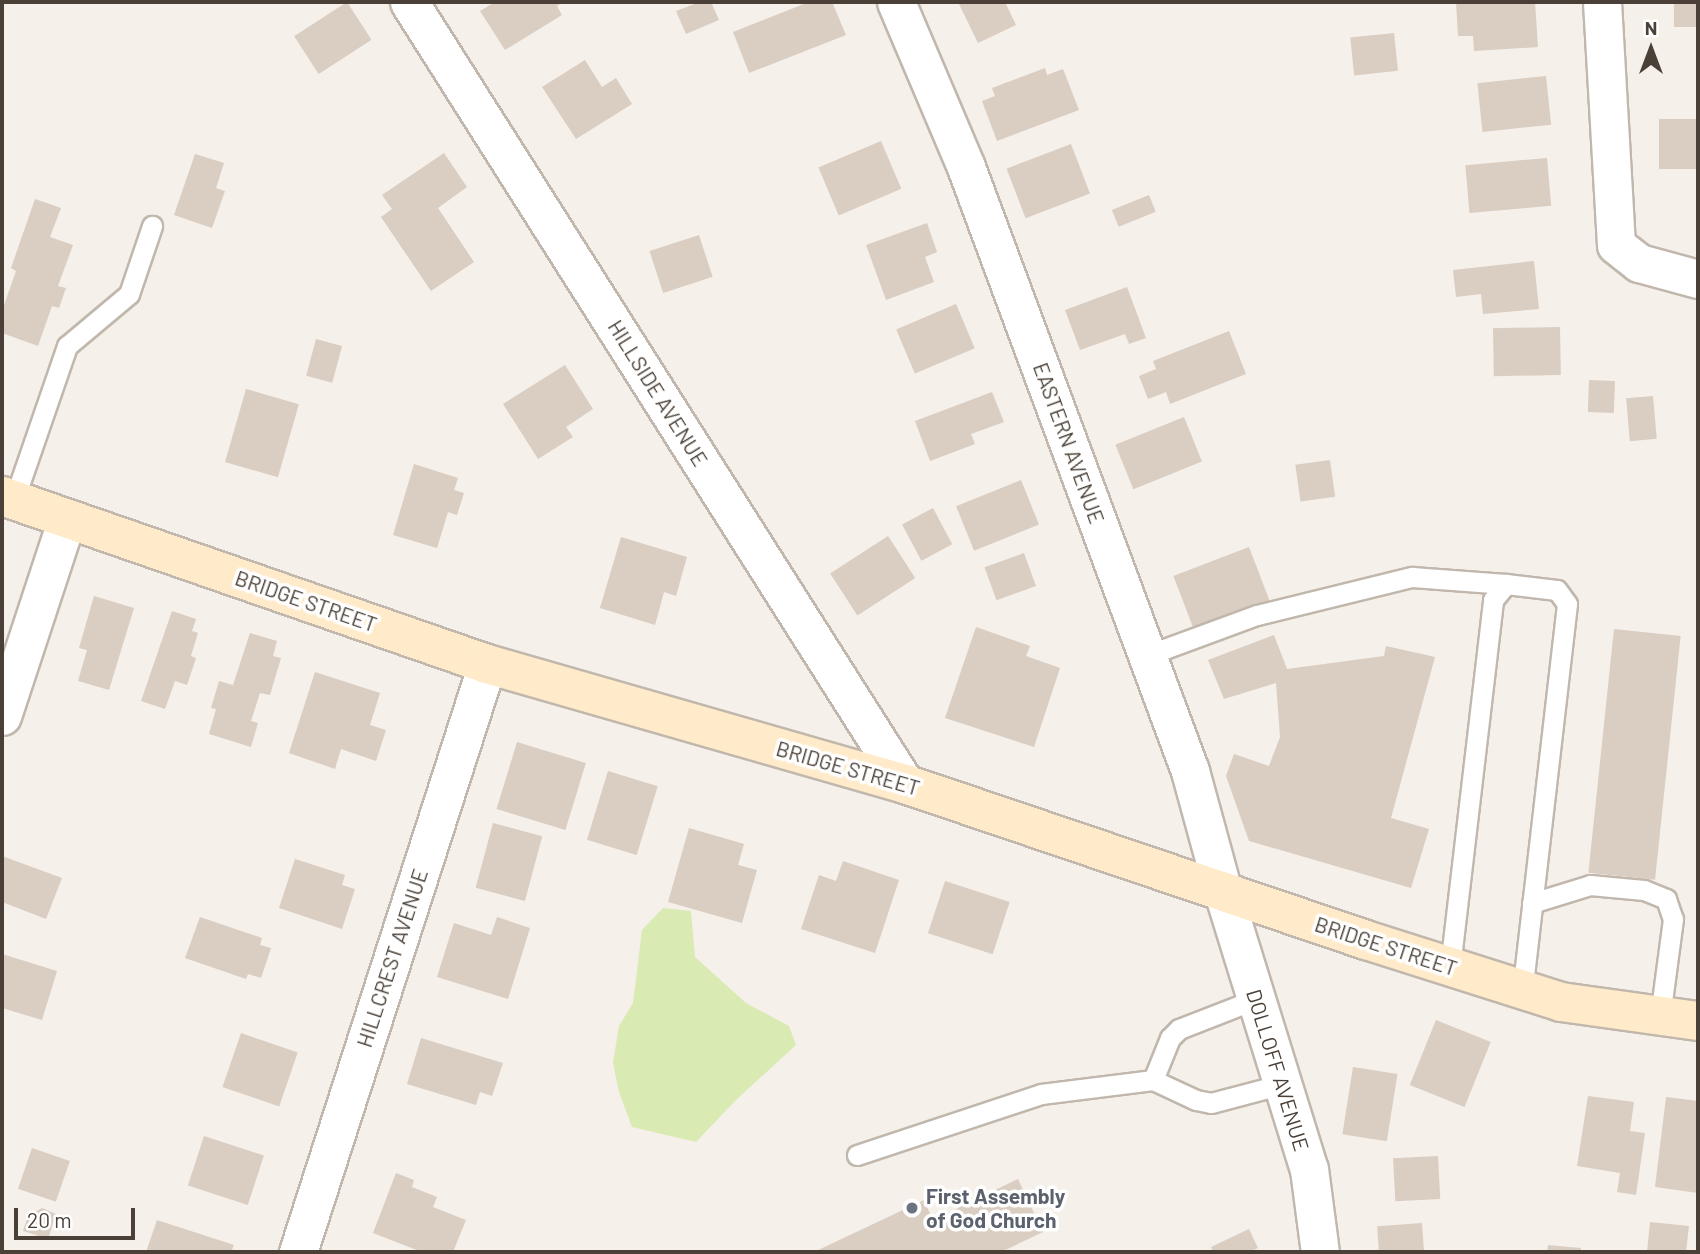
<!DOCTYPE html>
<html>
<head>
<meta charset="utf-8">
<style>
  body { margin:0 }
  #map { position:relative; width:1700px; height:1254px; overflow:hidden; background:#f5f0ea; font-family:Barlow,sans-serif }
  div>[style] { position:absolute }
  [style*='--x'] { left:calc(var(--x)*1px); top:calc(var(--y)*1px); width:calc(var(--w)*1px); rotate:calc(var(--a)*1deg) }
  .green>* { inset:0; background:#d9eab2 }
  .building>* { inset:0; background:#dacdc2; transform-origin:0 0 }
  .roads { filter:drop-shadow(2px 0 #c1b7ac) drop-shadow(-2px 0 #c1b7ac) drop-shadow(0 2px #c1b7ac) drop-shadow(0 -2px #c1b7ac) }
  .service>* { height:19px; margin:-9.5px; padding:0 9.5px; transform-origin:9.5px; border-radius:9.5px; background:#fff }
  .minor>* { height:37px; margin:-18.5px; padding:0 18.5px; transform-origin:18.5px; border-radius:18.5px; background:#fff }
  .secondary>* { height:38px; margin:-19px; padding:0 19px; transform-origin:19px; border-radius:19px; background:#ffebca }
  .dots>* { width:19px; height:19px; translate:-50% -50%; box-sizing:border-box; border:4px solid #fff; border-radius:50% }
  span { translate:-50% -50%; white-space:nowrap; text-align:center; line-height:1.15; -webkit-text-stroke:7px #fff; paint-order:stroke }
  .street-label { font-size:21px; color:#4a4037 }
  .worship-label { font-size:21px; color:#5b616d; font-weight:700 }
  .left { translate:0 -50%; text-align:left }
  .frame { position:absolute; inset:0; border:4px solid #4a4037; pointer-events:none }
  .north { position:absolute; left:1616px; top:14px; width:70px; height:70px; -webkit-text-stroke:5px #fff; paint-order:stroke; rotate:0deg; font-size:19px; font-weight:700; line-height:28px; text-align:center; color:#4a4037 }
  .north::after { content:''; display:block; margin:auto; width:24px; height:32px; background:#4a4037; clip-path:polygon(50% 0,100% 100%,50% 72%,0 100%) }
  .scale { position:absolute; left:14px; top:1208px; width:121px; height:32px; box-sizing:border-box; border:4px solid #4a4037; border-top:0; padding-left:9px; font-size:21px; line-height:24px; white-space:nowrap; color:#4a4037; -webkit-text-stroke:5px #fff; paint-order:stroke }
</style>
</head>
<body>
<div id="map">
  <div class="green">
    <div style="clip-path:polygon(663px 908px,691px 911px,695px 957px,746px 1003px,789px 1026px,796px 1045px,736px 1100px,696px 1142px,632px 1127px,619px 1092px,613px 1063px,619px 1026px,633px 1003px,642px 930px)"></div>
  </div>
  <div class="building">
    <div style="left:347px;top:2px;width:45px;height:63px;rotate:57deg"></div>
    <div style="clip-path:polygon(495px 2px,563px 2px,557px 6px,562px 15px,505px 50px,480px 11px)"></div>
    <div style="clip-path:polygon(700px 2px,711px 2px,719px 20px,686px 34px,676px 11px)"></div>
    <div style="clip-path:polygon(809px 2px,832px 2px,846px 35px,749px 73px,733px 32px)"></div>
    <div style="clip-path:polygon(958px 2px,1005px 2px,1016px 25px,978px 43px)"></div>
    <div style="clip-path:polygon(1456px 2px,1535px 2px,1538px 47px,1474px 51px,1473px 36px,1458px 36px)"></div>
    <div style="left:1674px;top:2px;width:24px;height:25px"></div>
    <div style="left:1394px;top:33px;width:38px;height:44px;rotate:84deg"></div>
    <div style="clip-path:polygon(585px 60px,602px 87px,616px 78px,632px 104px,576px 139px,542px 87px)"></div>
    <div style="clip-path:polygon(1045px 68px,1047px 75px,1063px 69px,1079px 110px,997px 141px,982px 101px,995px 96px,992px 88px)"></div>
    <div style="left:1546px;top:76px;width:49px;height:69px;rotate:84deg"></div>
    <div style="left:1698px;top:119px;width:50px;height:39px;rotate:90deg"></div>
    <div style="left:881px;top:141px;width:52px;height:68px;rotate:67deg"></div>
    <div style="left:1071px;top:144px;width:53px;height:69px;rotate:69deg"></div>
    <div style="clip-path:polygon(444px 153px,467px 187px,438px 208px,474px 262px,431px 291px,381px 217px,392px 209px,382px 195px)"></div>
    <div style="clip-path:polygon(195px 154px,224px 163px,216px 188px,225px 191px,212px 228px,174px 215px)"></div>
    <div style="left:1547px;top:158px;width:48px;height:82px;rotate:85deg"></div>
    <div style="left:1149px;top:195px;width:18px;height:40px;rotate:68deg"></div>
    <div style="clip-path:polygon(35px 199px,61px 208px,50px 237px,73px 245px,58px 286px,66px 288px,59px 308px,52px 306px,38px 346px,2px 333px,2px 311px,16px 271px,11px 268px)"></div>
    <div style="clip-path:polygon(927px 223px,937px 252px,925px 257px,934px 282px,886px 300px,866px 245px)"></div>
    <div style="left:699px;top:235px;width:44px;height:52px;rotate:72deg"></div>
    <div style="clip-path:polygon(1534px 261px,1539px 309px,1483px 314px,1481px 294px,1456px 297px,1453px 270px)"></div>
    <div style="clip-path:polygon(1127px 287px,1146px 338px,1129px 344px,1125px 334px,1080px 350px,1065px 310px)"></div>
    <div style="left:956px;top:304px;width:48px;height:65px;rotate:67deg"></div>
    <div style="left:1560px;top:327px;width:48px;height:67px;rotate:89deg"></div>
    <div style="clip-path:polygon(1229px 331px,1246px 374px,1170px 404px,1166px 392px,1148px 399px,1139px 376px,1156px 369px,1153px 361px)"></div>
    <div style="left:316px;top:339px;width:27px;height:38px;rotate:15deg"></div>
    <div style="clip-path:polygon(565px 365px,593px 409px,566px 427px,573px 437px,538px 459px,503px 404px)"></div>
    <div style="left:1589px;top:380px;width:26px;height:32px;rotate:2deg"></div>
    <div style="left:246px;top:389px;width:55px;height:76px;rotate:16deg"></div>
    <div style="clip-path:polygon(992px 392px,1004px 422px,971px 434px,975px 444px,930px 461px,915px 421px)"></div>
    <div style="left:1653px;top:396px;width:43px;height:27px;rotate:85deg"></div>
    <div style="left:1184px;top:417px;width:48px;height:74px;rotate:68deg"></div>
    <div style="left:1330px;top:460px;width:37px;height:35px;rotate:82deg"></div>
    <div style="clip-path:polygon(414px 464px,458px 478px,454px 490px,464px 493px,457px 515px,448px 512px,437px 548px,393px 535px)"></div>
    <div style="left:1021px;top:480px;width:48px;height:70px;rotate:68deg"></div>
    <div style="left:933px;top:508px;width:41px;height:35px;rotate:62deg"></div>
    <div style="left:888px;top:536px;width:50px;height:69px;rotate:57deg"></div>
    <div style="clip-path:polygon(621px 537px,687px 557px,676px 596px,664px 592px,655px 625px,600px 608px)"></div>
    <div style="left:1249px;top:547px;width:57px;height:81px;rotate:69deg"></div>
    <div style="left:1024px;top:553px;width:35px;height:42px;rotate:70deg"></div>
    <div style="clip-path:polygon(94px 596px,134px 608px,109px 690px,78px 681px,87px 650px,79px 648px)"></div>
    <div style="clip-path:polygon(172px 611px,196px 619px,192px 631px,198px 633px,191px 656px,196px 658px,187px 685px,175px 681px,165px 709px,141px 701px)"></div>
    <div style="clip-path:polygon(976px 627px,1030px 646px,1026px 656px,1060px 668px,1034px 747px,945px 718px)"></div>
    <div style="left:1614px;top:629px;width:67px;height:245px;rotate:6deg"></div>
    <div style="clip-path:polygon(250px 633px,277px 641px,273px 656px,281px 658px,270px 695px,260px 693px,251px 721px,258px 723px,251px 747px,209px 734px,216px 709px,211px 708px,219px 681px,233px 685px)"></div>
    <div style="clip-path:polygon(1274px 635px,1287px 669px,1384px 656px,1386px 646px,1435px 657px,1391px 818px,1429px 829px,1411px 888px,1249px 841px,1226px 776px,1234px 754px,1269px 766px,1280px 737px,1276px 683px,1224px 699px,1208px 660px)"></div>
    <div style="clip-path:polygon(315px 672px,380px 693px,370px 725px,386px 730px,376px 761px,341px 749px,335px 769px,289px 753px)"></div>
    <div style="left:517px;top:742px;width:72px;height:70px;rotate:17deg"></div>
    <div style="left:608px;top:771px;width:52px;height:72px;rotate:17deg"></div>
    <div style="left:493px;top:823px;width:51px;height:67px;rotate:15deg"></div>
    <div style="clip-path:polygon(689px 828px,744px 844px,738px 865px,757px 870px,742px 923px,668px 902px)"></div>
    <div style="clip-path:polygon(2px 856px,62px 878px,46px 919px,2px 902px)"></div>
    <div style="clip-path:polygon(295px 859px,345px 875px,342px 885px,355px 889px,342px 929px,279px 908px)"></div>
    <div style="clip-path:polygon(843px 861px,899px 880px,875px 953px,801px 929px,819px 875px,836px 881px)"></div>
    <div style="left:945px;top:881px;width:68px;height:55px;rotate:18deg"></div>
    <div style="clip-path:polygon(200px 917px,262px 938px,260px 945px,271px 948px,261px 978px,248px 974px,246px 979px,185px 958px)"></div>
    <div style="clip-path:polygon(497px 917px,530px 928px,508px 999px,437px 977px,454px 923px,491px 935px)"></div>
    <div style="clip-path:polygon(2px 954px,57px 971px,42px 1020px,2px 1008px)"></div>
    <div style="left:1436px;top:1020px;width:59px;height:70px;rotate:22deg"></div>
    <div style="left:241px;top:1033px;width:60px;height:57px;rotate:19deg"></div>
    <div style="clip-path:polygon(421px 1038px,503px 1063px,492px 1096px,480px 1092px,476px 1105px,407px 1084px)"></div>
    <div style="left:1353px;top:1067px;width:45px;height:68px;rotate:9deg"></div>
    <div style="clip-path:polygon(1588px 1096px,1634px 1102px,1630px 1131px,1645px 1133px,1636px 1195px,1617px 1192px,1620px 1173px,1577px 1166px)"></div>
    <div style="clip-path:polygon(1666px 1097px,1698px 1101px,1698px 1193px,1655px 1187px)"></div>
    <div style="left:204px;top:1136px;width:63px;height:52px;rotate:18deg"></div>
    <div style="left:32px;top:1148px;width:40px;height:43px;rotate:19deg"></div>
    <div style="left:1438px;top:1156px;width:43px;height:45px;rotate:87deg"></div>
    <div style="clip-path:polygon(396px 1173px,414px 1180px,412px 1187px,437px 1197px,433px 1207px,466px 1220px,453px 1252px,422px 1252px,373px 1233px)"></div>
    <div style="clip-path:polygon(1018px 1179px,1043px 1232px,1001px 1252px,814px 1252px,924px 1200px,933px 1220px)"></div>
    <div style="clip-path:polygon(42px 1208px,56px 1214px,48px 1239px,23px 1231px,28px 1216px)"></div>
    <div style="clip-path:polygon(157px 1220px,234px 1245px,231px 1252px,146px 1252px)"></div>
    <div style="clip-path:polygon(1650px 1222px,1689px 1226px,1686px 1252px,1647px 1252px)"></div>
    <div style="left:1422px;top:1223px;width:29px;height:45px;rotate:86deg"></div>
    <div style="clip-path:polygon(1249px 1229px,1258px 1248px,1249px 1252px,1213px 1252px,1211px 1247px)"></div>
    <div style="clip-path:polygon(1548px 1245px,1581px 1248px,1580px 1252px,1547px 1252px)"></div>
  </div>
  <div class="roads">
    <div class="service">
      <div style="--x:14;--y:500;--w:163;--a:-71"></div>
      <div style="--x:67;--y:346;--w:81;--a:-40"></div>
      <div style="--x:129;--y:294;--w:72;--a:-71.3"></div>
      <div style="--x:1148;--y:655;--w:116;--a:-20.2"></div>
      <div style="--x:1257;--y:615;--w:160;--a:-13.8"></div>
      <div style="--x:1412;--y:577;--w:94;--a:4.3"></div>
      <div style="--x:1532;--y:903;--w:61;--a:-17.2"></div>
      <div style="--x:1590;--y:885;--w:54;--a:5.3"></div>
      <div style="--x:1644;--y:890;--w:24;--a:22"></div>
      <div style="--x:1666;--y:899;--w:21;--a:71"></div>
      <div style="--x:1673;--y:919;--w:98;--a:97.6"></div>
      <div style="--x:1450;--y:967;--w:370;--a:-83.3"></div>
      <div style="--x:1493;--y:600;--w:21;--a:-51"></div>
      <div style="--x:1506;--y:584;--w:51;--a:6.7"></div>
      <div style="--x:1557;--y:590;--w:17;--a:54"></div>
      <div style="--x:1567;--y:604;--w:389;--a:96.6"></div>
      <div style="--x:1256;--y:999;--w:83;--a:158.7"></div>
      <div style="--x:1179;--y:1029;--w:13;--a:135"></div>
      <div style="--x:1170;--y:1038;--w:45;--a:112"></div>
      <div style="--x:1153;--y:1080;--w:47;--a:24.9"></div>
      <div style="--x:1196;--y:1100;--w:15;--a:11"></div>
      <div style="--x:1211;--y:1103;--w:74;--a:-14.8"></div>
      <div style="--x:857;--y:1155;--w:194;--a:-18.3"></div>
      <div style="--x:1041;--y:1094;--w:113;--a:-7.1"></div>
    </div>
    <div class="minor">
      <div style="--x:409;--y:2;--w:926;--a:57.61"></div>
      <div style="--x:896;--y:2;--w:179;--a:67"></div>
      <div style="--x:966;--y:167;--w:644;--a:69.65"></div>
      <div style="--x:1190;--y:771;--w:125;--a:74.7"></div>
      <div style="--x:1223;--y:892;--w:290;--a:72.8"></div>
      <div style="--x:1309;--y:1169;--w:84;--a:82.5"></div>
      <div style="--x:1602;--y:2;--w:243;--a:86.7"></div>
      <div style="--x:1616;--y:245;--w:29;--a:38"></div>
      <div style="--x:1639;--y:263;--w:61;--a:15.2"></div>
      <div style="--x:2;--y:716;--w:208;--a:-71.8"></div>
      <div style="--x:298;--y:1252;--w:618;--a:-72.18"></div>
    </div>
    <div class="secondary">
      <div style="--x:2;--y:496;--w:513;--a:19.11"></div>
      <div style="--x:487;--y:664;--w:435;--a:16"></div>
      <div style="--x:905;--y:784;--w:487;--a:18.7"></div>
      <div style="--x:1366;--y:940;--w:205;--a:17.6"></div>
      <div style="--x:1561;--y:1002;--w:138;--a:7.9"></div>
    </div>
  </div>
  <div class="dots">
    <div style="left:912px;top:1208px;background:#6b7280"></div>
  </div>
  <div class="street-label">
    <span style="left:658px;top:393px;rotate:58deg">HILLSIDE AVENUE</span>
    <span style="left:1069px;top:443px;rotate:70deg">EASTERN AVENUE</span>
    <span style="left:306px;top:601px;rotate:19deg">BRIDGE STREET</span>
    <span style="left:848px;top:768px;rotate:16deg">BRIDGE STREET</span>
    <span style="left:1386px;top:946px;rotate:18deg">BRIDGE STREET</span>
    <span style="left:392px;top:958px;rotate:-72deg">HILLCREST AVENUE</span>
    <span style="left:1278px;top:1070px;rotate:73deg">DOLLOFF AVENUE</span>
  </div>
  <div class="worship-label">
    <span class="left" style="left:926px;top:1208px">First Assembly<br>of God Church</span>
  </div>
  <div class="frame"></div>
  <div class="north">N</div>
  <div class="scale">20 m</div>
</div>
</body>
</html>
